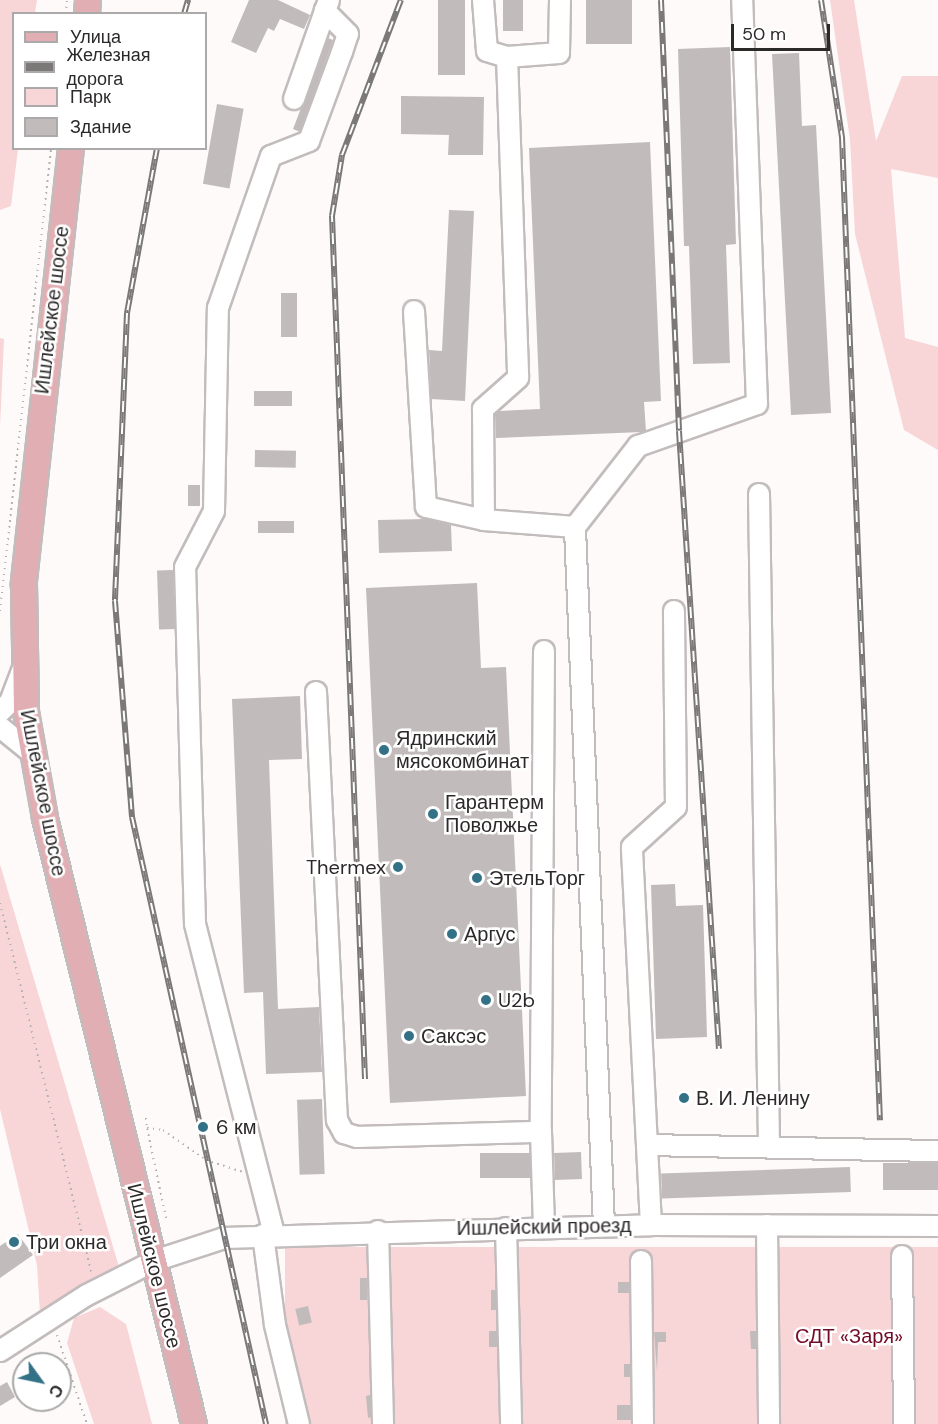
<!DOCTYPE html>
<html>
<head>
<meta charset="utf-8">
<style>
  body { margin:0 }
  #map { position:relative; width:938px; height:1424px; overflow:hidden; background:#fefafa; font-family:"DM Sans",sans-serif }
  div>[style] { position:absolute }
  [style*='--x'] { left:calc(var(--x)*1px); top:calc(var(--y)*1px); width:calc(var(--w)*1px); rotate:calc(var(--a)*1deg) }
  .green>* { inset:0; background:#f8d5d7; transform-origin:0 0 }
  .building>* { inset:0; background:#c2bbbb; transform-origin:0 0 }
  .path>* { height:2px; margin-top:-1px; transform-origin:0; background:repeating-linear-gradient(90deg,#b5b1b1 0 1.5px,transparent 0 6px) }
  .roads { filter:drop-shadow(2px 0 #c3bcbc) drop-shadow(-2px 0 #c3bcbc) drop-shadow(0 2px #c3bcbc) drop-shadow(0 -2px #c3bcbc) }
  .minor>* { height:20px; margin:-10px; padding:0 10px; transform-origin:10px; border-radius:10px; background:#fff }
  .major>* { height:24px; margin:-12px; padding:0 12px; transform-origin:12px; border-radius:12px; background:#e1afb3 }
  .rail>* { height:6px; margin-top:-3px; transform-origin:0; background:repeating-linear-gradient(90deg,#fff 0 11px,#7b7878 0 22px); box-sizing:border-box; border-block:2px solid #7b7878 }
  .dots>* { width:16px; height:16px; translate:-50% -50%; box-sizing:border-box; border:3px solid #fff; border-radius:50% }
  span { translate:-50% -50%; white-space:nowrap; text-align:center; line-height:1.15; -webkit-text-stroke:5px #fff; paint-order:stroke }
  .street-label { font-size:20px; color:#2c2929 }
  .poi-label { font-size:20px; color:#2c2929 }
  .left { translate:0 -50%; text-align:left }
  .right { translate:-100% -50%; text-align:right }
  .park-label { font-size:20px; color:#730c26 }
  .legend { position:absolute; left:12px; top:12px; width:195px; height:138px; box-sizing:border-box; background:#fff; border:2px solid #aba9a9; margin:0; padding:8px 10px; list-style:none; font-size:18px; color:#2c2929 }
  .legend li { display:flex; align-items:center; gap:12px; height:30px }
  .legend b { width:30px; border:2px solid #aba9a9 }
  .north { position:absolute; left:12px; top:1352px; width:60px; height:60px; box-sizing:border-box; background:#fff; border:2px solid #aba9a9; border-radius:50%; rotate:123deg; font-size:16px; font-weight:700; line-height:24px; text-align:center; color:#2c2929 }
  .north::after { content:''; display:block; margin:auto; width:21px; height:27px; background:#337187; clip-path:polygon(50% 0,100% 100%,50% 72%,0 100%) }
  .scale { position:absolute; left:731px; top:24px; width:99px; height:27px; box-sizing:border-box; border:3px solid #2c2929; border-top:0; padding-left:8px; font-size:18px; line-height:21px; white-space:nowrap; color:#2c2929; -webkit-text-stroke:4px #fff; paint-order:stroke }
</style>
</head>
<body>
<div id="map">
  <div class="green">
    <div style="clip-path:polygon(0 0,37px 0,35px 13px,14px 14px,14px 148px,18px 149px,11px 206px,0 210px)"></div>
    <div style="clip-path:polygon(830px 0,854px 0,876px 141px,902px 76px,938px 76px,938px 178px,891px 169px,905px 338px,938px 347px,938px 450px,904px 430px,855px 234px,850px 140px)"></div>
    <div style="clip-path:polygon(0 338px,4px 339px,0 427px)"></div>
    <div style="clip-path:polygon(0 864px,119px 1267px,40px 1314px,37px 1265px,0 1109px)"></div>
    <div style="left:938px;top:1247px;width:177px;height:653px;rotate:90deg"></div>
    <div style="clip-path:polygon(100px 1307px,126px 1324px,152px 1424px,94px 1424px,67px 1343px,74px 1318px)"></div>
  </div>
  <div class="building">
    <div style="clip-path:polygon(249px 0,278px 0,310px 15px,304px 29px,280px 19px,274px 31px,268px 28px,256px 53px,231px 42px)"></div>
    <div style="left:438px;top:0;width:27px;height:75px"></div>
    <div style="left:503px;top:0;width:20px;height:31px"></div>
    <div style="left:586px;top:0;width:46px;height:44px"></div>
    <div style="clip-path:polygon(328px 38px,333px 40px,300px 132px,293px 129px)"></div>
    <div style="clip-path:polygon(730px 47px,736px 244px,726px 245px,730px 363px,693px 364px,689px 246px,684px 246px,678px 49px)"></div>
    <div style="clip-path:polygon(799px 53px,802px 126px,816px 125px,831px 413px,791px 415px,772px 54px)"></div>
    <div style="clip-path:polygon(401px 96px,484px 97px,483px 155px,448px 155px,449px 135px,401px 134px)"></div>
    <div style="left:217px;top:104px;width:27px;height:81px;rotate:10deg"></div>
    <div style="clip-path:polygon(650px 142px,661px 401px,644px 402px,646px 431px,642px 432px,496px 438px,495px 414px,499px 411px,540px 409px,529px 148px)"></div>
    <div style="clip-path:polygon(449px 210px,474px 211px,465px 401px,431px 399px,429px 350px,442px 351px)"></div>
    <div style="left:281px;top:293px;width:16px;height:44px"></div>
    <div style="left:254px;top:391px;width:38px;height:15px"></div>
    <div style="left:255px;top:450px;width:41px;height:17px;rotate:1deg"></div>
    <div style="left:188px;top:485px;width:12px;height:21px"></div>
    <div style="clip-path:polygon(426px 519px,451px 525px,452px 551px,379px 553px,378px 520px)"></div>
    <div style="left:294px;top:521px;width:12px;height:36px;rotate:90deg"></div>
    <div style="left:173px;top:570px;width:59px;height:16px;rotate:88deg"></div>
    <div style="clip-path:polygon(477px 583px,481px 668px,506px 667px,526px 1096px,390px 1103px,366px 588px)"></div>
    <div style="clip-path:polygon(300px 696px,302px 759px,269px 760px,278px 1009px,319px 1007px,322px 1072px,266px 1074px,263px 992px,244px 993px,232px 699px)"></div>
    <div style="clip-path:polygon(675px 884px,676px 906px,703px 905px,707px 1037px,656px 1039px,651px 885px)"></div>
    <div style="left:322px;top:1099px;width:75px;height:25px;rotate:88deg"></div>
    <div style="left:581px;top:1152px;width:27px;height:27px;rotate:88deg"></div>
    <div style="left:530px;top:1153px;width:25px;height:50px;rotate:90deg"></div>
    <div style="left:938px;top:1163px;width:27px;height:55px;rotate:90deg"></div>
    <div style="left:850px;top:1167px;width:25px;height:189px;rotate:88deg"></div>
    <div style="clip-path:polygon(18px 1234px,33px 1255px,0 1278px,0 1246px)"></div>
    <div style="left:360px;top:1278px;width:7px;height:22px"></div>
    <div style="left:629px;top:1282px;width:11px;height:11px;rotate:90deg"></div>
    <div style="left:491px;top:1290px;width:5px;height:20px"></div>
    <div style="left:308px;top:1306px;width:17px;height:13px;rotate:77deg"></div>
    <div style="left:489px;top:1331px;width:8px;height:16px"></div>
    <div style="clip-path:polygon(750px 1331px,756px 1331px,756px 1349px,751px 1349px)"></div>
    <div style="clip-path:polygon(654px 1332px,666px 1332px,666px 1342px,658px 1342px,657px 1371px)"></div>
    <div style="left:624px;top:1364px;width:6px;height:13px"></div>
    <div style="clip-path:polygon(7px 1382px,15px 1397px,0 1406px,0 1386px)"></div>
    <div style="clip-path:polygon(370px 1395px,371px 1417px,368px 1418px,366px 1396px)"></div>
    <div style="left:631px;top:1405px;width:15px;height:14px;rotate:90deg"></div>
  </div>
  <div class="path">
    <div style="--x:66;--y:14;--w:14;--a:-86"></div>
    <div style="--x:0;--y:611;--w:466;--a:-83.7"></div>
    <div style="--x:0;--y:903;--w:384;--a:76.1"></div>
    <div style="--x:146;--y:1118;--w:10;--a:84"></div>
    <div style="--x:166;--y:1218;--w:92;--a:-101.9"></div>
    <div style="--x:147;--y:1128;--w:16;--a:7"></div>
    <div style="--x:163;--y:1130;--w:52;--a:34.9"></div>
    <div style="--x:206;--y:1160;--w:38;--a:18"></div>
    <div style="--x:57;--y:1335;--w:94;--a:71.4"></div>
  </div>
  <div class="roads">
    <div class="minor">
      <div style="--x:483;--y:0;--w:51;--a:85.5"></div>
      <div style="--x:487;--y:51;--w:21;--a:17"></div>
      <div style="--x:560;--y:0;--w:53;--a:91.1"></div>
      <div style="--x:559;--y:53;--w:52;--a:175.6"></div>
      <div style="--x:507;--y:57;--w:321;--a:88"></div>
      <div style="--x:518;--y:378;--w:47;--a:138.5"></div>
      <div style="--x:483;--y:409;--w:111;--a:89.5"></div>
      <div style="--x:484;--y:520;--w:91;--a:4.4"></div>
      <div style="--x:294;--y:99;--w:93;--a:-70.6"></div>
      <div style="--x:414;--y:311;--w:196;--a:86.5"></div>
      <div style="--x:426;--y:507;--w:59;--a:12.6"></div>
      <div style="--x:759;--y:494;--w:653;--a:89.12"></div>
      <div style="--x:544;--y:651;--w:481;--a:90.4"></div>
      <div style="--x:541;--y:1132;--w:95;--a:88.2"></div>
      <div style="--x:316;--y:692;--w:429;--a:87.2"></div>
      <div style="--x:337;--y:1120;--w:15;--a:62"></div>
      <div style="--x:344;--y:1133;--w:14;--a:17"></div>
      <div style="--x:357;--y:1137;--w:184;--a:-1.6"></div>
      <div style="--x:0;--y:712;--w:14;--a:-45"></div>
      <div style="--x:10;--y:702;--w:36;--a:-69"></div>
      <div style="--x:0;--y:727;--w:41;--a:39.1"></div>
      <div style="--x:647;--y:1145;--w:291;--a:1.2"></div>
      <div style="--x:651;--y:1225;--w:378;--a:-92.9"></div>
      <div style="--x:632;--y:847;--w:59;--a:-42.3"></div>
      <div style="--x:676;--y:807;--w:196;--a:-90.6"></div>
      <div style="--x:767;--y:1225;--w:199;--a:89.4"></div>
      <div style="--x:604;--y:1226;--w:700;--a:-92.38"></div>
      <div style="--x:575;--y:527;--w:103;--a:-52.1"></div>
      <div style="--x:638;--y:446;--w:126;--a:-19.4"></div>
      <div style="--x:757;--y:404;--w:404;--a:-92.1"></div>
      <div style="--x:506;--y:1228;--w:196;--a:88.5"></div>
      <div style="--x:378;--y:1231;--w:193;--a:88.5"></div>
      <div style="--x:274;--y:1234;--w:321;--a:-104.3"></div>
      <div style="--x:195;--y:923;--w:356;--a:-91.6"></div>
      <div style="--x:185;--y:567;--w:63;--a:-62.6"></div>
      <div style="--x:214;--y:511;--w:203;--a:-88.9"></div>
      <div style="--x:218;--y:308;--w:161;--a:-70.8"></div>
      <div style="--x:271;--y:156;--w:41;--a:-21.5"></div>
      <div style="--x:309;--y:141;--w:95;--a:-69.7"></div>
      <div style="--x:342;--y:52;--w:19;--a:-72"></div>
      <div style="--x:348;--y:34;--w:33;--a:-135"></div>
      <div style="--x:325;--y:11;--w:12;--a:-70"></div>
      <div style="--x:263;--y:1235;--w:91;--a:82.4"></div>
      <div style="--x:275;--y:1325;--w:102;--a:76.4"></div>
      <div style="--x:902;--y:1256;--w:168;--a:89.3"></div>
      <div style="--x:641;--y:1261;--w:163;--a:89.3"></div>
      <div style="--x:0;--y:1351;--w:103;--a:-32.8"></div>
      <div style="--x:87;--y:1295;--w:75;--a:-26.9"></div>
      <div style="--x:154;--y:1261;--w:74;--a:-18.2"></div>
      <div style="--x:224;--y:1238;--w:427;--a:-1.7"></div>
      <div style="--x:651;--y:1225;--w:287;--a:0.2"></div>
    </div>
    <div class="major">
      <div style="--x:87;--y:14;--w:14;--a:-86"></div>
      <div style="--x:71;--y:148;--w:439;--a:96.2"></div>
      <div style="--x:24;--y:584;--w:128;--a:89.1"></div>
      <div style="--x:26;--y:712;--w:108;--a:79.8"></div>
      <div style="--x:45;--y:818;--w:624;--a:76.19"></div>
    </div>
  </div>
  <div class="rail">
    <div style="--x:661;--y:0;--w:431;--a:87.6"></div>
    <div style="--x:679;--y:431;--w:619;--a:86.3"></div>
    <div style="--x:821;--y:0;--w:139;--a:81.3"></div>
    <div style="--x:842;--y:137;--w:984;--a:87.79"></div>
    <div style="--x:184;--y:14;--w:15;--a:-74"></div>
    <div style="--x:157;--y:148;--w:168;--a:100.3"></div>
    <div style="--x:127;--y:313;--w:288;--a:92.4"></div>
    <div style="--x:115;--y:601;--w:217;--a:85.5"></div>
    <div style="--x:132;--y:817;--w:622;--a:77.55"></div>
    <div style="--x:365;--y:1079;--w:864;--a:-92.19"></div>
    <div style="--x:332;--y:216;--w:62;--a:-80.7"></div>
    <div style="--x:342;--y:155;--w:166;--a:-69.2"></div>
  </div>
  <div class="dots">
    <div style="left:384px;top:750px;background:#337187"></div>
    <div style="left:433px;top:814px;background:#337187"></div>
    <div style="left:398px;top:867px;background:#337187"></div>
    <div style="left:477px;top:878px;background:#337187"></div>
    <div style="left:452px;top:934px;background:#337187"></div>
    <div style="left:486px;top:1000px;background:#337187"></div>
    <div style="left:409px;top:1036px;background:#337187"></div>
    <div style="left:684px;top:1098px;background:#337187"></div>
    <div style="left:203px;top:1127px;background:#337187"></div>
    <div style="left:14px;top:1242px;background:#337187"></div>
  </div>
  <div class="street-label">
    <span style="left:52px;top:310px;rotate:-83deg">Ишлейское шоссе</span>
    <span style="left:43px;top:793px;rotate:79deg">Ишлейское шоссе</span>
    <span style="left:544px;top:1227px;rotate:-1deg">Ишлейский проезд</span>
    <span style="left:154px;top:1266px;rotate:76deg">Ишлейское шоссе</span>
  </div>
  <div class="poi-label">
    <span class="left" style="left:396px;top:750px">Ядринский<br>мясокомбинат</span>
    <span class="left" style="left:445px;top:814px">Гарантерм<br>Поволжье</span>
    <span class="right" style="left:386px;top:867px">Thermex</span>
    <span class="left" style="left:489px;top:878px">ЭтельТорг</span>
    <span class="left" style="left:464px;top:934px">Аргус</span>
    <span class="left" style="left:498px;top:1000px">U2b</span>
    <span class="left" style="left:421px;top:1036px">Саксэс</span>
    <span class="left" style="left:696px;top:1098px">В. И. Ленину</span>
    <span class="left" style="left:216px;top:1127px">6 км</span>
    <span class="left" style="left:26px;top:1242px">Три окна</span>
  </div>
  <div class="park-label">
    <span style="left:849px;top:1336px">СДТ «Заря»</span>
  </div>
  <ul class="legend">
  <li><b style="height:8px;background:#e1afb3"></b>Улица</li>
  <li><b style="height:8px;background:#7b7878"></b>Железная дорога</li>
  <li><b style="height:16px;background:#f8d5d7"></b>Парк</li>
  <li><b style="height:16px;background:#c2bbbb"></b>Здание</li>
  </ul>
  <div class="north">С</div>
  <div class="scale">50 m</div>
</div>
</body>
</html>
